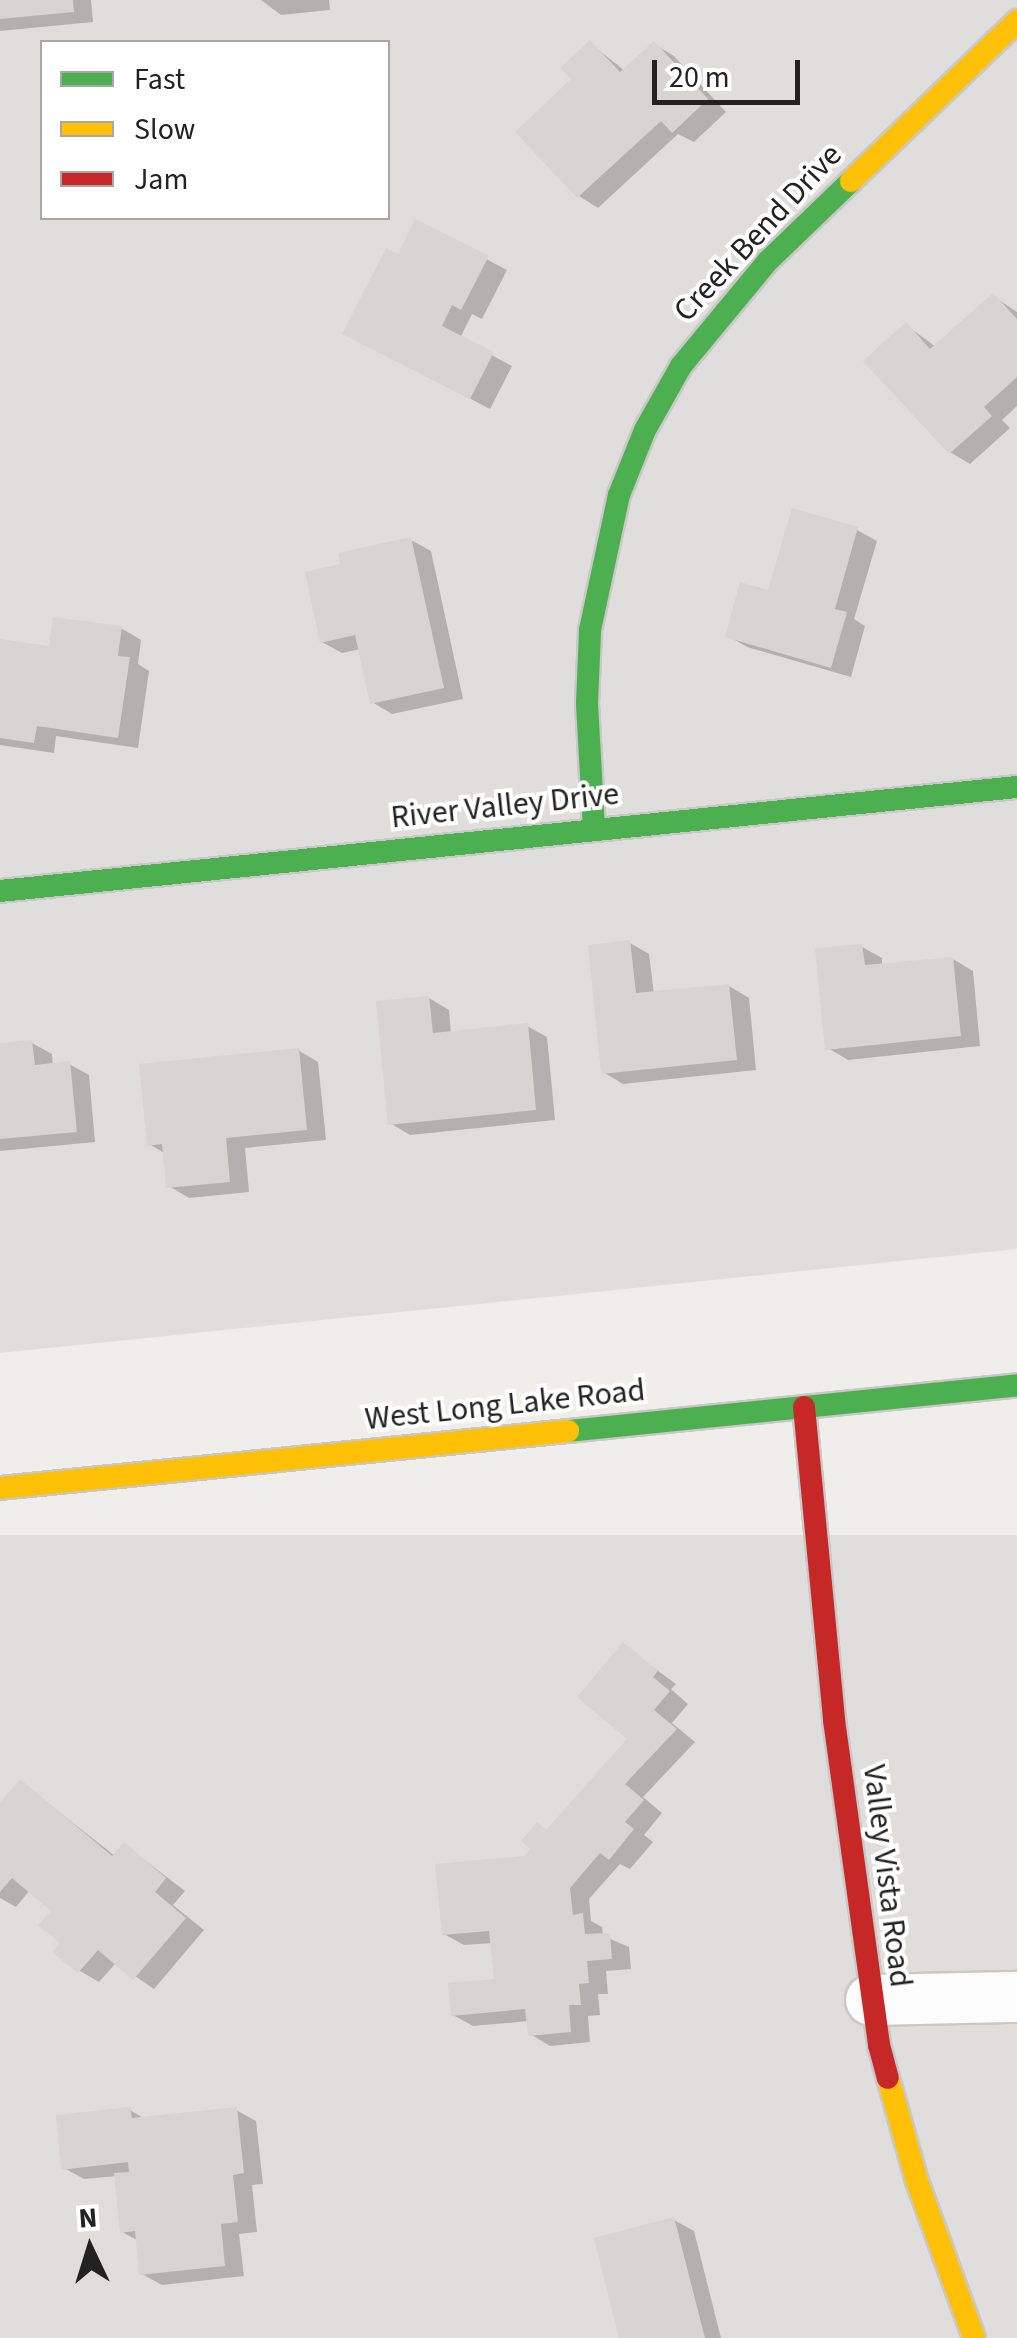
<!DOCTYPE html>
<html>
<head>
<meta charset="utf-8">
<style>
  body { margin:0 }
  #map { position:relative; width:1017px; height:2338px; overflow:hidden; background:#f0eeeb; font-family:"Source Sans 3",sans-serif }
  div>[style] { position:absolute }
  [style*='--x'] { left:calc(var(--x)*1px); top:calc(var(--y)*1px); width:calc(var(--w)*1px); rotate:calc(var(--a)*1deg) }
  .residential>* { inset:0; background:#dfdedc; transform-origin:0 0 }
  .shadow>* { inset:0; background:#0003 }
  .building>* { inset:0; background:#d7d4d2 }
  .roads { filter:drop-shadow(2px 0 #c9c8c7) drop-shadow(-2px 0 #c9c8c7) drop-shadow(0 2px #c9c8c7) drop-shadow(0 -2px #c9c8c7) }
  .street>* { height:50px; margin:-25px; padding:0 25px; transform-origin:25px; border-radius:25px; background:#fdfcfc }
  .fast>* { height:22px; margin:-11px; padding:0 11px; transform-origin:11px; border-radius:11px; background:#4caf50 }
  .slow>* { height:22px; margin:-11px; padding:0 11px; transform-origin:11px; border-radius:11px; background:#ffc107 }
  .jam>* { height:22px; margin:-11px; padding:0 11px; transform-origin:11px; border-radius:11px; background:#c62828 }
  span { translate:-50% -50%; white-space:nowrap; text-align:center; line-height:1.15; -webkit-text-stroke:8px #fff; paint-order:stroke }
  .street-label { font-size:32px; color:#222 }
  .legend { position:absolute; left:40px; top:40px; width:350px; height:180px; box-sizing:border-box; background:#fff; border:2px solid #a7a7a7; margin:0; padding:12px 18px; list-style:none; font-size:30px; color:#222 }
  .legend li { display:flex; align-items:center; gap:20px; height:50px }
  .legend b { width:50px; border:2px solid #a7a7a7 }
  .north { position:absolute; left:40px; top:2198px; width:100px; height:100px; -webkit-text-stroke:8px #fff; paint-order:stroke; rotate:356deg; font-size:28px; font-weight:700; line-height:40px; text-align:center; color:#222 }
  .north::after { content:''; display:block; margin:auto; width:35px; height:45px; background:#222; clip-path:polygon(50% 0,100% 100%,50% 72%,0 100%) }
  .scale { position:absolute; left:652px; top:60px; width:148px; height:45px; box-sizing:border-box; border:5px solid #222; border-top:0; padding-left:12px; font-size:30px; line-height:35px; white-space:nowrap; color:#222; -webkit-text-stroke:8px #fff; paint-order:stroke }
</style>
</head>
<body>
<div id="map">
  <div class="residential">
    <div style="clip-path:polygon(evenodd,0 0,1017px 0,1017px 1249px,0 1353px,0 0,42px 42px,388px 42px,388px 218px,42px 218px,42px 42px)"></div>
    <div style="left:1017px;top:1535px;width:803px;height:1023px;rotate:90deg"></div>
  </div>
  <div class="shadow">
    <div style="clip-path:polygon(0 0,91px 0,93px 22px,0 31px)"></div>
    <div style="clip-path:polygon(261px 0,329px 0,330px 10px,281px 15px)"></div>
    <div style="clip-path:polygon(590px 43px,625px 71px,654px 44px,674px 56px,726px 112px,694px 142px,678px 134px,598px 208px,579px 196px,575px 79px)"></div>
    <div style="clip-path:polygon(416px 222px,507px 270px,482px 319px,472px 314px,460px 338px,512px 366px,490px 409px,365px 344px)"></div>
    <div style="clip-path:polygon(993px 296px,1017px 312px,1017px 406px,1002px 420px,1010px 428px,970px 464px,950px 452px,906px 325px,936px 347px)"></div>
    <div style="clip-path:polygon(793px 511px,857px 530px,877px 541px,854px 619px,865px 626px,851px 677px,747px 647px,728px 636px,770px 593px)"></div>
    <div style="clip-path:polygon(411px 540px,431px 551px,463px 699px,392px 714px,372px 702px,361px 649px,342px 653px,322px 642px,343px 566px)"></div>
    <div style="clip-path:polygon(121px 628px,141px 640px,138px 664px,149px 671px,138px 748px,56px 736px,54px 753px,0 745px,0 641px,51px 648px)"></div>
    <div style="clip-path:polygon(630px 943px,649px 954px,654px 994px,729px 986px,749px 998px,756px 1070px,623px 1084px,603px 1072px)"></div>
    <div style="clip-path:polygon(862px 947px,882px 958px,882px 966px,953px 959px,973px 971px,980px 1046px,848px 1060px,828px 1048px)"></div>
    <div style="clip-path:polygon(429px 998px,449px 1010px,451px 1034px,527px 1026px,547px 1037px,555px 1120px,410px 1135px,390px 1123px)"></div>
    <div style="clip-path:polygon(32px 1043px,52px 1054px,53px 1066px,69px 1064px,89px 1075px,95px 1142px,0 1151px,0 1046px)"></div>
    <div style="clip-path:polygon(298px 1050px,318px 1062px,326px 1140px,245px 1148px,249px 1192px,189px 1198px,169px 1186px,166px 1154px,149px 1144px)"></div>
    <div style="clip-path:polygon(624px 1646px,676px 1684px,671px 1689px,688px 1704px,672px 1723px,695px 1742px,643px 1797px,662px 1813px,644px 1835px,653px 1842px,630px 1869px,620px 1864px,589px 1899px,591px 1921px,602px 1927px,603px 1936px,629px 1947px,631px 1969px,606px 1971px,608px 1994px,598px 1994px,600px 2015px,588px 2016px,590px 2042px,550px 2046px,530px 2034px,529px 2021px,473px 2026px,453px 2015px,497px 1981px,493px 1943px,464px 1945px,444px 1934px,525px 1859px,630px 1738px)"></div>
    <div style="clip-path:polygon(21px 1782px,115px 1856px,125px 1845px,185px 1891px,173px 1905px,204px 1930px,154px 1989px,116px 1963px,99px 1982px,80px 1971px,63px 1943px,54px 1910px,30px 1890px,16px 1907px,0 1898px,0 1807px)"></div>
    <div style="clip-path:polygon(130px 2110px,145px 2119px,236px 2110px,256px 2121px,263px 2184px,252px 2185px,257px 2232px,239px 2234px,244px 2276px,162px 2285px,142px 2274px,139px 2241px,122px 2232px,117px 2176px,84px 2179px,64px 2168px)"></div>
    <div style="clip-path:polygon(674px 2220px,694px 2231px,721px 2338px,621px 2338px)"></div>
  </div>
  <div class="building">
    <div style="clip-path:polygon(0 0,73px 0,74px 12px,0 19px)"></div>
    <div style="clip-path:polygon(590px 40px,620px 72px,654px 41px,708px 99px,672px 133px,661px 121px,577px 198px,515px 132px,571px 79px,560px 68px)"></div>
    <div style="clip-path:polygon(415px 219px,489px 256px,461px 310px,452px 305px,442px 326px,494px 352px,470px 399px,342px 334px,386px 248px,398px 254px)"></div>
    <div style="clip-path:polygon(993px 293px,1017px 319px,1017px 377px,984px 407px,992px 416px,949px 454px,863px 361px,906px 322px,930px 349px)"></div>
    <div style="clip-path:polygon(792px 508px,858px 527px,835px 609px,847px 612px,831px 668px,725px 637px,740px 582px,768px 590px)"></div>
    <div style="clip-path:polygon(411px 537px,444px 688px,370px 704px,355px 635px,320px 643px,305px 572px,340px 564px,338px 553px)"></div>
    <div style="clip-path:polygon(53px 617px,122px 626px,118px 656px,130px 657px,118px 738px,37px 726px,34px 743px,0 738px,0 639px,49px 646px)"></div>
    <div style="clip-path:polygon(630px 940px,636px 993px,729px 984px,737px 1060px,601px 1074px,588px 945px)"></div>
    <div style="clip-path:polygon(862px 944px,865px 965px,953px 957px,961px 1036px,825px 1050px,815px 948px)"></div>
    <div style="clip-path:polygon(429px 996px,433px 1033px,528px 1023px,536px 1110px,388px 1125px,376px 1001px)"></div>
    <div style="clip-path:polygon(32px 1040px,35px 1065px,70px 1061px,77px 1132px,0 1139px,0 1043px)"></div>
    <div style="clip-path:polygon(299px 1048px,307px 1130px,226px 1138px,230px 1182px,166px 1188px,162px 1144px,147px 1146px,139px 1064px)"></div>
    <div style="clip-path:polygon(623px 1642px,658px 1671px,653px 1677px,670px 1691px,654px 1710px,677px 1729px,625px 1784px,644px 1800px,625px 1822px,634px 1829px,609px 1860px,600px 1853px,570px 1888px,573px 1915px,583px 1913px,585px 1934px,610px 1933px,612px 1959px,587px 1961px,589px 1983px,579px 1984px,581px 2005px,569px 2005px,571px 2032px,528px 2036px,525px 2009px,451px 2016px,448px 1983px,494px 1979px,489px 1931px,442px 1935px,435px 1864px,524px 1856px,530px 1849px,521px 1841px,537px 1822px,546px 1830px,627px 1739px,577px 1697px)"></div>
    <div style="clip-path:polygon(20px 1779px,112px 1856px,124px 1842px,166px 1878px,155px 1892px,186px 1918px,133px 1980px,98px 1950px,78px 1973px,52px 1952px,60px 1943px,38px 1925px,51px 1911px,12px 1878px,0 1892px,0 1803px)"></div>
    <div style="clip-path:polygon(130px 2107px,132px 2118px,237px 2107px,244px 2173px,233px 2175px,238px 2222px,221px 2224px,225px 2266px,139px 2275px,135px 2231px,120px 2233px,114px 2173px,129px 2172px,128px 2162px,61px 2170px,56px 2115px)"></div>
    <div style="clip-path:polygon(674px 2217px,705px 2338px,619px 2338px,594px 2238px)"></div>
  </div>
  <div class="roads">
    <div class="street">
      <div style="--x:871;--y:2000;--w:146;--a:-1.2"></div>
    </div>
    <div class="fast">
      <div style="--x:594;--y:829;--w:126;--a:-93.2"></div>
      <div style="--x:587;--y:703;--w:73;--a:-87.6"></div>
      <div style="--x:590;--y:630;--w:138;--a:-77.9"></div>
      <div style="--x:619;--y:495;--w:70;--a:-68.2"></div>
      <div style="--x:645;--y:430;--w:73;--a:-60.6"></div>
      <div style="--x:681;--y:366;--w:136;--a:-50.4"></div>
      <div style="--x:768;--y:261;--w:115;--a:-43.9"></div>
      <div style="--x:0;--y:891;--w:1022;--a:-5.84"></div>
      <div style="--x:568;--y:1431;--w:451;--a:-5.8"></div>
    </div>
    <div class="slow">
      <div style="--x:851;--y:181;--w:231;--a:-43.9"></div>
      <div style="--x:0;--y:1488;--w:571;--a:-5.73"></div>
      <div style="--x:888;--y:2078;--w:107;--a:74.3"></div>
      <div style="--x:917;--y:2181;--w:167;--a:70"></div>
    </div>
    <div class="jam">
      <div style="--x:804;--y:1407;--w:314;--a:84.5"></div>
      <div style="--x:834;--y:1720;--w:328;--a:82.1"></div>
      <div style="--x:879;--y:2045;--w:34;--a:75"></div>
    </div>
  </div>
  <div class="street-label">
    <span style="left:758px;top:233px;rotate:-47deg">Creek Bend Drive</span>
    <span style="left:505px;top:806px;rotate:-6deg">River Valley Drive</span>
    <span style="left:505px;top:1405px;rotate:-6deg">West Long Lake Road</span>
    <span style="left:887px;top:1876px;rotate:83deg">Valley Vista Road</span>
  </div>
  <ul class="legend">
  <li><b style="height:12px;background:#4caf50"></b>Fast</li>
  <li><b style="height:12px;background:#ffc107"></b>Slow</li>
  <li><b style="height:12px;background:#c62828"></b>Jam</li>
  </ul>
  <div class="north">N</div>
  <div class="scale">20 m</div>
</div>
</body>
</html>
